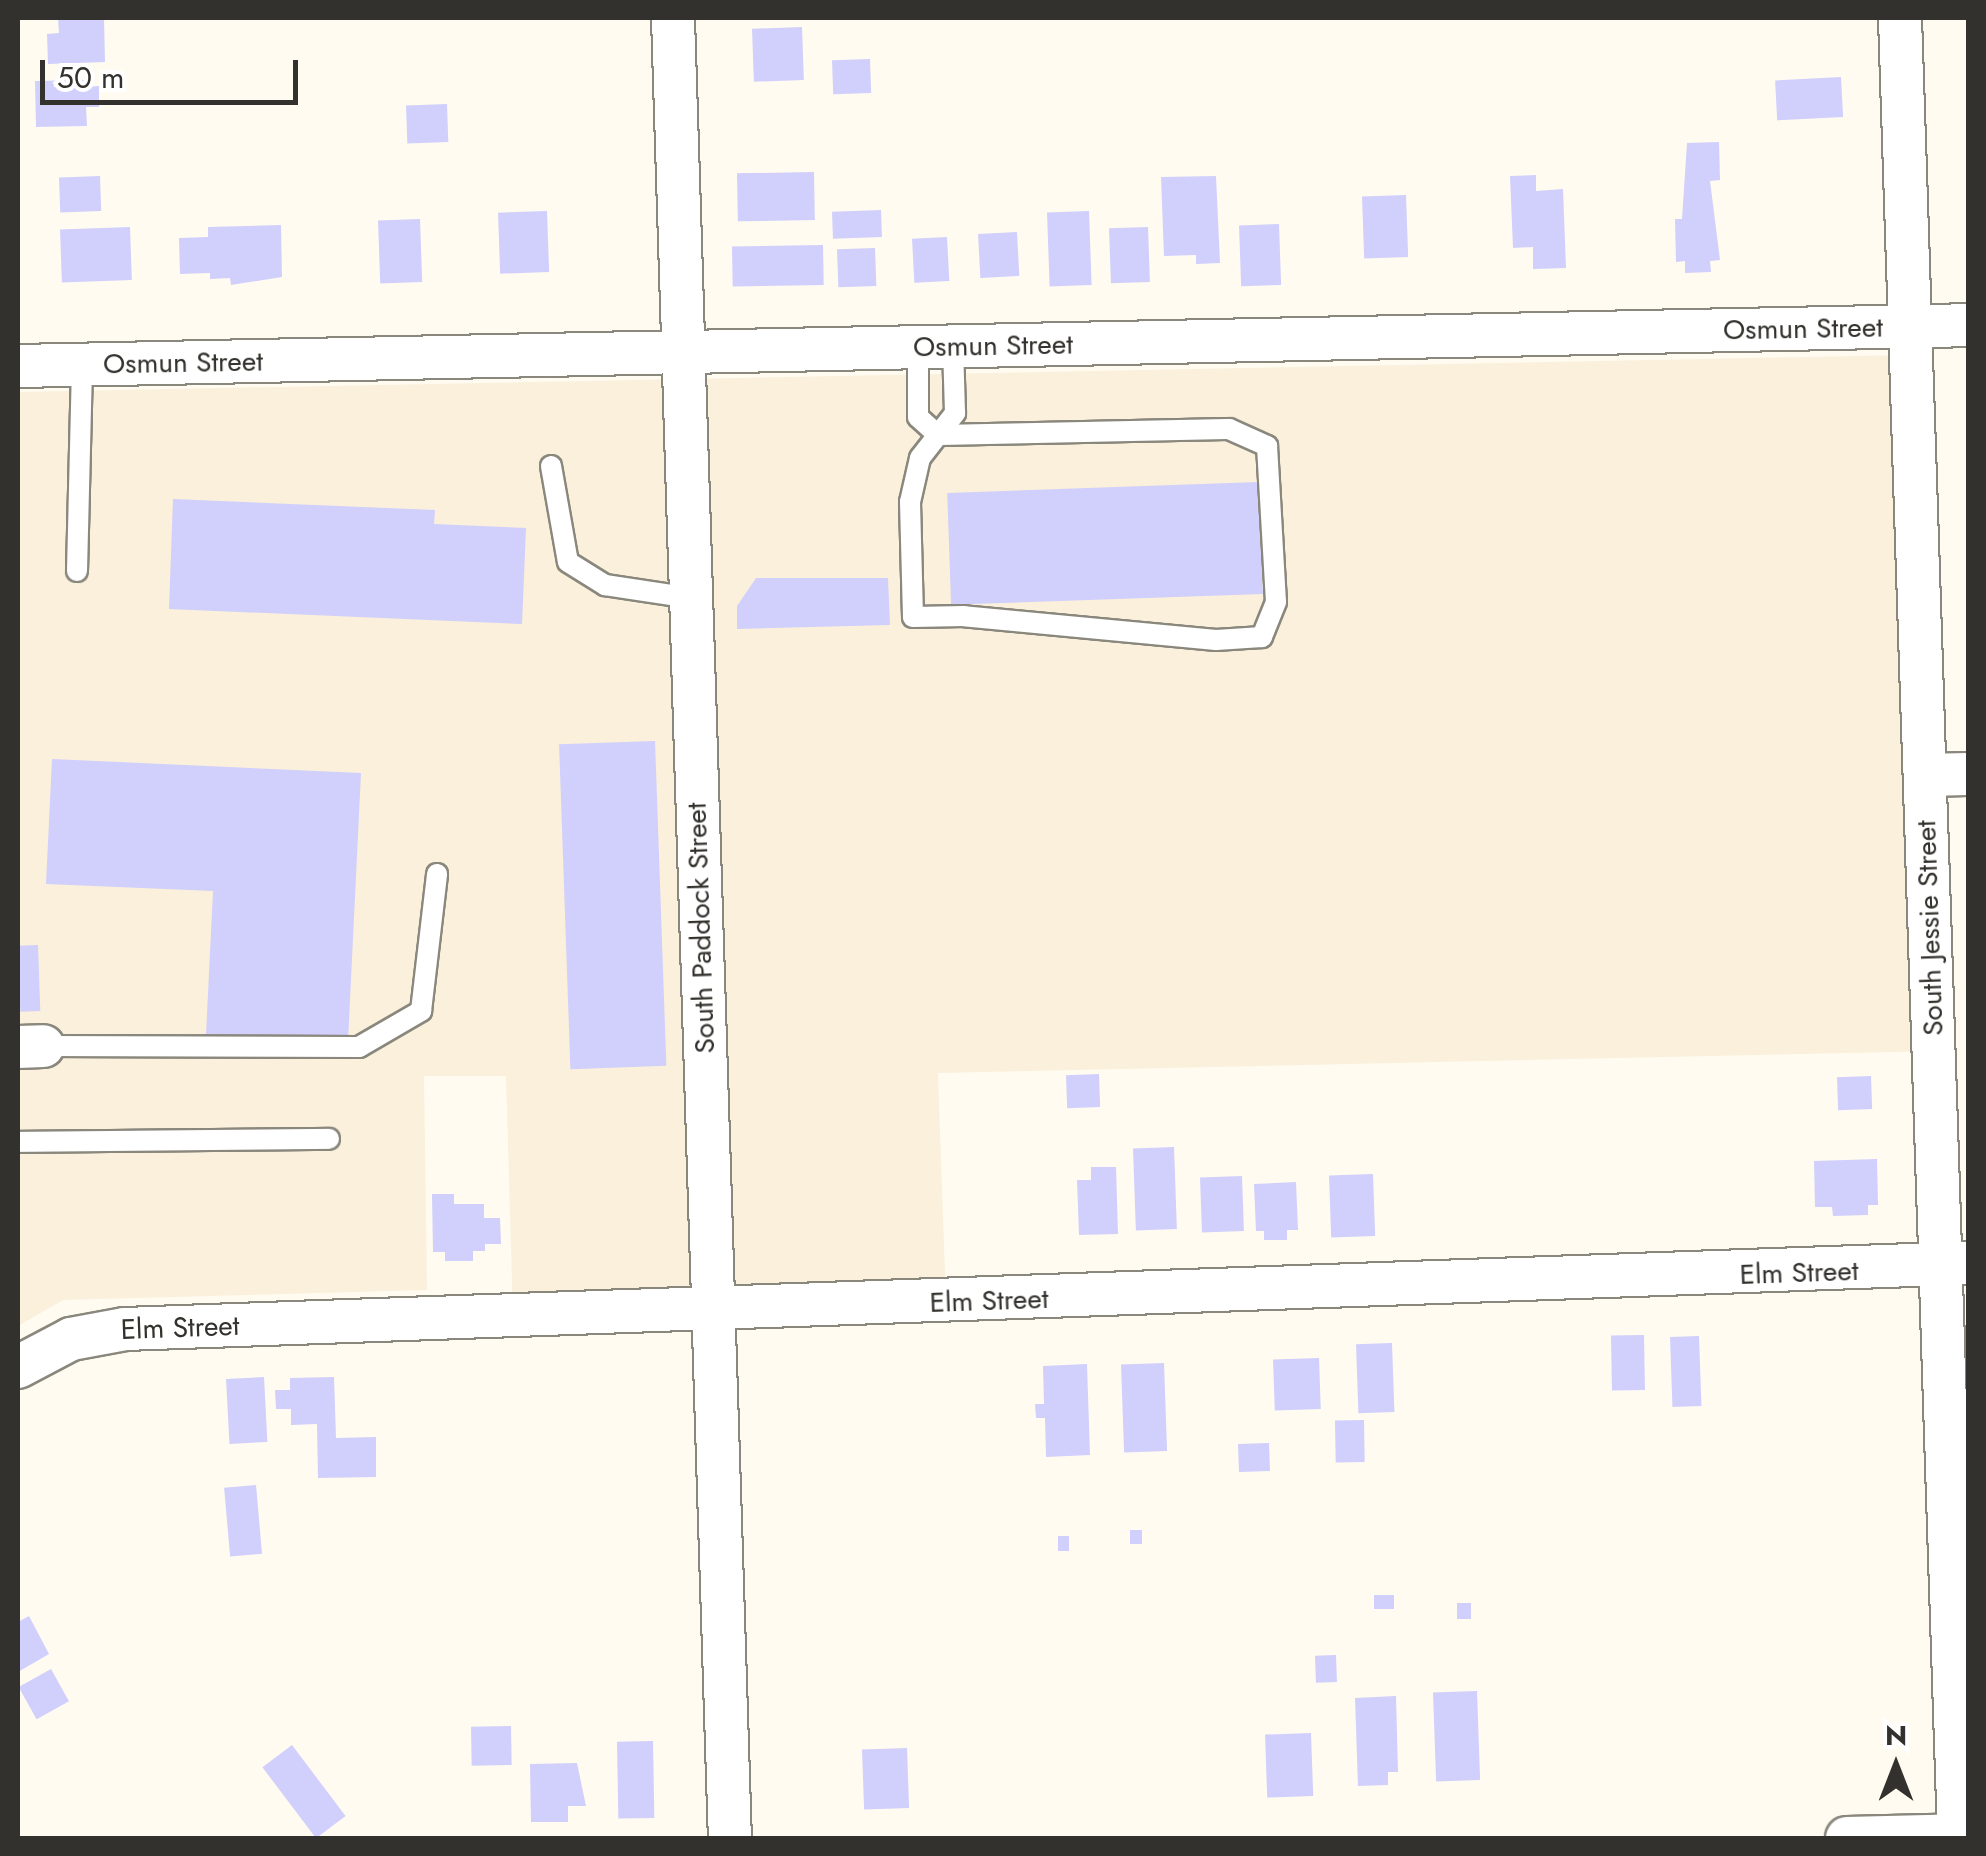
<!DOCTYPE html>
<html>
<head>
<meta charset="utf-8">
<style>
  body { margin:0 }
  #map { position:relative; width:1986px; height:1856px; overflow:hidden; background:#fffbf0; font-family:Jost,sans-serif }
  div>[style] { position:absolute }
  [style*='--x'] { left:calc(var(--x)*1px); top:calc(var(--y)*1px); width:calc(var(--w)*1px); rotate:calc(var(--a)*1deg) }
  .industrial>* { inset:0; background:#faf0db }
  .building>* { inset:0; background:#d1cffc; transform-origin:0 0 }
  .roads { filter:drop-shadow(2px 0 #8a877d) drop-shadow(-2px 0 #8a877d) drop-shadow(0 2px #8a877d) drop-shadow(0 -2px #8a877d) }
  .service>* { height:20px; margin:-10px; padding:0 10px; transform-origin:10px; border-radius:10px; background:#fff }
  .minor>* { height:42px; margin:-21px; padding:0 21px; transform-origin:21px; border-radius:21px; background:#fff }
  span { translate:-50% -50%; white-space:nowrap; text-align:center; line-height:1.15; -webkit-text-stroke:8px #fff; paint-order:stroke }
  .street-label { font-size:28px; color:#33312d }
  .frame { position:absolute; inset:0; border:20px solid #33312d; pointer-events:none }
  .north { position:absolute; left:1846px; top:1716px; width:100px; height:100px; -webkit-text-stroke:8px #fff; paint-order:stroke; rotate:0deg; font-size:28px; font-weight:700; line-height:40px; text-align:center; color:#33312d }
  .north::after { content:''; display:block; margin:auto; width:35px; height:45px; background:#33312d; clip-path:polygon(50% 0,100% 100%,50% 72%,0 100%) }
  .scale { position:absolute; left:40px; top:60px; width:258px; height:45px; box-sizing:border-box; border:5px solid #33312d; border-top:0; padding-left:12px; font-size:30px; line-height:35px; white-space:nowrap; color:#33312d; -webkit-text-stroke:8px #fff; paint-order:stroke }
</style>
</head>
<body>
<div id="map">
  <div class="industrial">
    <div style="clip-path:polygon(1910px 355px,1935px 1051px,938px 1073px,946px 1305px,513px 1316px,506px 1076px,424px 1076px,427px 1290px,63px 1300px,18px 1326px,18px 392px)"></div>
  </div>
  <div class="building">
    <div style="clip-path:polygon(58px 18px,104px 18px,105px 62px,48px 64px,47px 34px,59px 33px)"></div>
    <div style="left:802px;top:27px;width:53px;height:50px;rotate:88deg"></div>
    <div style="left:870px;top:59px;width:34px;height:38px;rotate:88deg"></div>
    <div style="left:1841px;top:77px;width:40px;height:66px;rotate:87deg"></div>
    <div style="clip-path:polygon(85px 80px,85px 87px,99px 86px,99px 107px,86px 107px,87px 126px,36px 127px,35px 81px)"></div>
    <div style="left:447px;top:104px;width:38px;height:41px;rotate:88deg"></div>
    <div style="clip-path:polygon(1719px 142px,1720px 180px,1710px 181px,1720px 260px,1710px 261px,1711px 272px,1685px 273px,1685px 261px,1676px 262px,1675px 219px,1682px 219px,1687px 143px)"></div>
    <div style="left:814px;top:172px;width:48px;height:77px;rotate:89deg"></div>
    <div style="clip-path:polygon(1536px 175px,1536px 191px,1563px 189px,1566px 268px,1533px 269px,1533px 247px,1513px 248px,1510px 176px)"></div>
    <div style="left:100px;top:176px;width:35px;height:41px;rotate:88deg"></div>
    <div style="clip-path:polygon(1216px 176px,1220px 263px,1196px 264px,1196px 255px,1164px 256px,1161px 177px)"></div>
    <div style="left:1406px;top:195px;width:62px;height:44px;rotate:88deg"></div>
    <div style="left:881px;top:210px;width:27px;height:49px;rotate:88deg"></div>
    <div style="left:547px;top:211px;width:61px;height:49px;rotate:88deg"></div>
    <div style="left:1089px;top:211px;width:74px;height:42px;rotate:88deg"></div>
    <div style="left:420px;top:219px;width:63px;height:42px;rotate:88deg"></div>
    <div style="left:1279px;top:224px;width:61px;height:40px;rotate:88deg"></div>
    <div style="clip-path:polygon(281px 225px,282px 277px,231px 285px,230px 278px,210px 279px,210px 273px,180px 274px,179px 238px,208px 237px,208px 227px)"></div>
    <div style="left:130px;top:227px;width:53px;height:70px;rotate:88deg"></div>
    <div style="left:1148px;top:227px;width:55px;height:39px;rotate:88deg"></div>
    <div style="left:1017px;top:232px;width:44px;height:39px;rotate:87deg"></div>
    <div style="left:947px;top:237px;width:44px;height:35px;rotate:87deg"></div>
    <div style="left:823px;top:245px;width:40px;height:91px;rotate:89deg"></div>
    <div style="left:875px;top:248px;width:38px;height:38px;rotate:88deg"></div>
    <div style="left:1259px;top:482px;width:112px;height:312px;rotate:88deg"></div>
    <div style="clip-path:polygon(173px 499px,435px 510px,434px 524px,526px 528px,522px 624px,169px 609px)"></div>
    <div style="clip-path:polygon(756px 578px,888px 578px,890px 625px,737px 629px,737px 606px)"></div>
    <div style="left:655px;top:741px;width:325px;height:96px;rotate:88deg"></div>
    <div style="clip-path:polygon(52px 759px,361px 773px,348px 1041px,206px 1035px,213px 891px,46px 884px)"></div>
    <div style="left:38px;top:945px;width:66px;height:20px;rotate:88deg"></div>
    <div style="left:1099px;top:1074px;width:33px;height:33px;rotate:88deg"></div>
    <div style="left:1871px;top:1076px;width:33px;height:34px;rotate:88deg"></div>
    <div style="left:1174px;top:1147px;width:82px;height:41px;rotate:88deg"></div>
    <div style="clip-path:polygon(1877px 1159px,1878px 1205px,1868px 1205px,1868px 1215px,1833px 1216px,1832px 1207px,1815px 1207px,1814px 1161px)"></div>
    <div style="clip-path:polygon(1091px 1167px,1116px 1167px,1118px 1234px,1079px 1235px,1077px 1180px,1091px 1180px)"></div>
    <div style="left:1373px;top:1174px;width:62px;height:44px;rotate:88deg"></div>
    <div style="left:1242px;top:1176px;width:55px;height:42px;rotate:88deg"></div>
    <div style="clip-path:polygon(1296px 1182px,1298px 1230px,1287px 1230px,1287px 1240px,1264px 1240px,1264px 1231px,1256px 1231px,1254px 1184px)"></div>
    <div style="clip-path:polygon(432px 1194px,454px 1194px,454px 1204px,484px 1204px,484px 1218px,500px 1218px,501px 1244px,485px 1244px,485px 1251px,473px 1251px,473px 1261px,445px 1261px,445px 1252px,433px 1252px)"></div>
    <div style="left:1644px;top:1335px;width:55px;height:33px;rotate:89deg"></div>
    <div style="left:1699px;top:1336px;width:70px;height:29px;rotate:88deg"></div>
    <div style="left:1392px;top:1343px;width:69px;height:36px;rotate:88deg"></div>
    <div style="left:1319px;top:1358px;width:51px;height:46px;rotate:88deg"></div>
    <div style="left:1164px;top:1363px;width:88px;height:43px;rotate:88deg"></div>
    <div style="clip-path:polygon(1087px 1364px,1090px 1455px,1046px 1457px,1045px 1418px,1036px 1418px,1035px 1404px,1044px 1404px,1043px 1366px)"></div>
    <div style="left:264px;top:1377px;width:65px;height:38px;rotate:87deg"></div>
    <div style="clip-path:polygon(334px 1377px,336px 1438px,376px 1437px,376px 1477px,318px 1478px,317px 1424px,291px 1425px,291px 1409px,276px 1409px,275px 1390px,290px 1390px,290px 1378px)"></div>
    <div style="left:1364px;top:1420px;width:42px;height:29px;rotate:89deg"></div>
    <div style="left:1269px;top:1443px;width:28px;height:31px;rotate:88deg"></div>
    <div style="left:256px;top:1485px;width:69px;height:32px;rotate:85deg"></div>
    <div style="left:1130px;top:1530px;width:12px;height:14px"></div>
    <div style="left:1058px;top:1536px;width:11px;height:15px"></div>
    <div style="left:1394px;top:1595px;width:14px;height:20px;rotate:90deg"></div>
    <div style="left:1471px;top:1603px;width:16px;height:14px;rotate:90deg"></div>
    <div style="clip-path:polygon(29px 1616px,49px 1654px,18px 1672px,18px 1622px)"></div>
    <div style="left:1336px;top:1655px;width:27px;height:21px;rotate:88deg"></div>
    <div style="left:51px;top:1669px;width:37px;height:37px;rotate:61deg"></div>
    <div style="left:1477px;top:1691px;width:89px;height:44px;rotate:88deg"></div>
    <div style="clip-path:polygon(1396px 1696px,1398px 1772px,1388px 1772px,1388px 1785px,1358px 1786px,1355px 1698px)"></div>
    <div style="left:511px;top:1726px;width:39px;height:40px;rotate:89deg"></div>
    <div style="left:1311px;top:1733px;width:63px;height:46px;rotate:88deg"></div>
    <div style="left:653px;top:1741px;width:77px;height:36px;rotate:89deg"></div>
    <div style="left:292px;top:1745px;width:89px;height:37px;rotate:53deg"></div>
    <div style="left:907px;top:1748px;width:60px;height:45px;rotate:88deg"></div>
    <div style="clip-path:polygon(577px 1763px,586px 1806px,568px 1806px,568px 1822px,531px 1822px,530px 1764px)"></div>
  </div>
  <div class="roads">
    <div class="service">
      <div style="--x:918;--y:347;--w:70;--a:90"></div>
      <div style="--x:918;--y:417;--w:27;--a:42"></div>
      <div style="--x:938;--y:435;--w:28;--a:-52"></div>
      <div style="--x:955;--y:413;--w:67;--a:-91.7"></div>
      <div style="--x:1229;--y:429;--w:42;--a:24.1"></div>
      <div style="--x:1267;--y:446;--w:156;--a:86.7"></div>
      <div style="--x:1276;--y:602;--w:38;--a:112"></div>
      <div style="--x:1262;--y:637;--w:46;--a:176.3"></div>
      <div style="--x:1216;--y:640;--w:253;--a:-174.6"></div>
      <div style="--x:964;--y:616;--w:51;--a:178.9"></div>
      <div style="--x:913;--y:617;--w:115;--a:-91.5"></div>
      <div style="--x:910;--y:502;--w:45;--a:-77.2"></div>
      <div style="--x:920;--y:458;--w:29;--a:-52"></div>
      <div style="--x:938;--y:435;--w:291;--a:-1.2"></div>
      <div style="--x:551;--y:466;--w:97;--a:80"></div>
      <div style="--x:568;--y:562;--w:44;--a:31.9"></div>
      <div style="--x:605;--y:585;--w:87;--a:8.6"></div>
      <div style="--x:77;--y:571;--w:206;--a:-88.6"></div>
      <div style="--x:43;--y:1046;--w:316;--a:0.2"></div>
      <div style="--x:359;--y:1047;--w:72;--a:-30.1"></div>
      <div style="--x:421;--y:1011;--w:138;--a:-83.3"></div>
      <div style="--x:18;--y:1142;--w:311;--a:-0.6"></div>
    </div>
    <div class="minor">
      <div style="--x:673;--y:18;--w:1821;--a:88.21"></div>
      <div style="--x:1900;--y:18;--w:1821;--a:88.14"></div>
      <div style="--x:18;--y:366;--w:1950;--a:-1.2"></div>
      <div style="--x:1925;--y:775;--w:43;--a:-1.3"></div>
      <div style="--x:18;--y:1047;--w:25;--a:-2"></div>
      <div style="--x:18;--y:1367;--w:60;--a:-27.8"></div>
      <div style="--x:71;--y:1339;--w:55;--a:-10.5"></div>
      <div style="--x:125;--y:1329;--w:1844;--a:-2.05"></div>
      <div style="--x:1847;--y:1838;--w:121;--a:-1.4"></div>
    </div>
  </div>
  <div class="street-label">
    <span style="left:1803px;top:329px;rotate:-1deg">Osmun Street</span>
    <span style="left:993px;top:346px;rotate:-1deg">Osmun Street</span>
    <span style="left:183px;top:363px;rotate:-1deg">Osmun Street</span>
    <span style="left:701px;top:928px;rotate:-92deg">South Paddock Street</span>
    <span style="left:1930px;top:928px;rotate:-92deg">South Jessie Street</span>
    <span style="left:1799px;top:1273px;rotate:-2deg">Elm Street</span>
    <span style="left:989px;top:1301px;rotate:-2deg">Elm Street</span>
    <span style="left:180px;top:1328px;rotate:-2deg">Elm Street</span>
  </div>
  <div class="frame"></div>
  <div class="north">N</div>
  <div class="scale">50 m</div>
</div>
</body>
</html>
